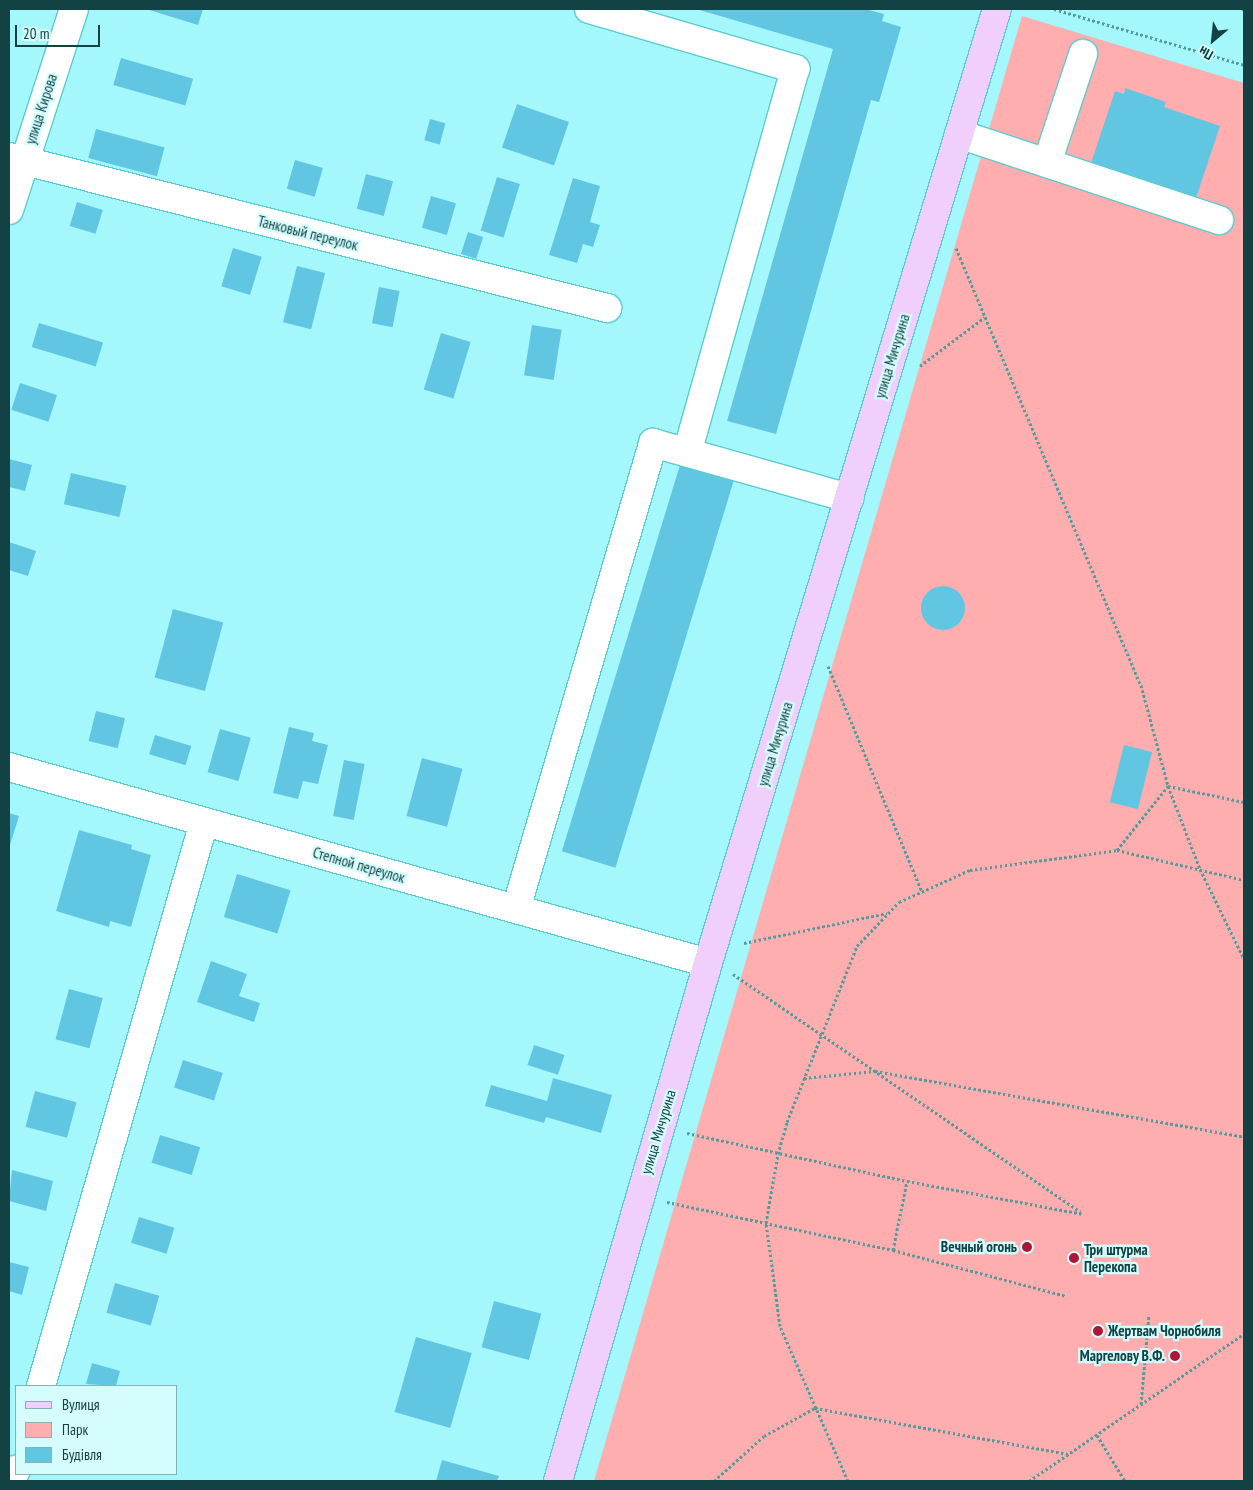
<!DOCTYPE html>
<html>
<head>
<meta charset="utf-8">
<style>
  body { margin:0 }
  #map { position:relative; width:1253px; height:1490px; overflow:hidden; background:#a4f8fb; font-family:"PT Sans Narrow",sans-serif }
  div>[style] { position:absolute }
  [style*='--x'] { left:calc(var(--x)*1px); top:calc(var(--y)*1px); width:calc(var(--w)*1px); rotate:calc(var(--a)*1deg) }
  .green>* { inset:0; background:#ffaeaf }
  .building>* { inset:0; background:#61c6e2; transform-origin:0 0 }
  .round { border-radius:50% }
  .path>* { height:3px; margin-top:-1.5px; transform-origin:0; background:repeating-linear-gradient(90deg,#58999b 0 2.5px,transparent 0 5px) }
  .roads { filter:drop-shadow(1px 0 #5bcbcf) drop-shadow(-1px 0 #5bcbcf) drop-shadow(0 1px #5bcbcf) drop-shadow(0 -1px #5bcbcf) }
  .minor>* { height:28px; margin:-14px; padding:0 14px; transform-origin:14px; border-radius:14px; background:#fff }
  .major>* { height:28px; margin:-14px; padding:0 14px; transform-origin:14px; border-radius:14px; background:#f1cffb }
  .dots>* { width:14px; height:14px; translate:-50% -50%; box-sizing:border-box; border:2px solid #d5fdfe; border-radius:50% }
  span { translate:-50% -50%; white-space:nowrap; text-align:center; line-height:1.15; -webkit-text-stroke:4.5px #d5fdfe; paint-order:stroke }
  .street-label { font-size:15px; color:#124244 }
  .poi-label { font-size:15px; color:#124244; font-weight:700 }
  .right { translate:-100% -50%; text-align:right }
  .left { translate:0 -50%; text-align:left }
  .frame { position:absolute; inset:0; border:10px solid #124244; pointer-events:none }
  .legend { position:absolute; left:15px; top:1385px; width:162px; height:90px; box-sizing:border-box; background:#d5fdfe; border:1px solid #87b2b4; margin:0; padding:6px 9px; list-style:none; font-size:15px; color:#124244 }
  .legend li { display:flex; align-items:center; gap:10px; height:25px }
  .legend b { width:25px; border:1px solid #87b2b4 }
  .north { position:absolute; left:1188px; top:15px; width:50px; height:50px; -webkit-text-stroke:4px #d5fdfe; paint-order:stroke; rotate:208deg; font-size:14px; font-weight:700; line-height:20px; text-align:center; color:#124244 }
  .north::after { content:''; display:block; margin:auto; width:18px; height:22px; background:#124244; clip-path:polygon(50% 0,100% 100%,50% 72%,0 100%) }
  .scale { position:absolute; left:15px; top:25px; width:85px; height:22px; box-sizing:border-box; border:2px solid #124244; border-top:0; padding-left:6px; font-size:15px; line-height:18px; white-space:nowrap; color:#124244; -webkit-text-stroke:4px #d5fdfe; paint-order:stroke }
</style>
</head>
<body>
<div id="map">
  <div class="green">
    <div style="clip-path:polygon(1022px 16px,1244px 83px,1244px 1481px,594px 1481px)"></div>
  </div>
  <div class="building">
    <div style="clip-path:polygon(146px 9px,203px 9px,198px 25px)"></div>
    <div style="clip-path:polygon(696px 9px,865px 9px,884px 14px,882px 21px,901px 27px,879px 102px,871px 100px,776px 434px,727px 421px,833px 49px)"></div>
    <div style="left:121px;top:58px;width:75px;height:28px;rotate:16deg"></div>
    <div style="clip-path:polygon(1125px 88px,1166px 102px,1164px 107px,1220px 126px,1194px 204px,1089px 169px,1115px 91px,1124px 94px)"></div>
    <div style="left:517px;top:104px;width:55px;height:46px;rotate:19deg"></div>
    <div style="left:430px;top:119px;width:16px;height:22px;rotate:15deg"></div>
    <div style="left:96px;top:129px;width:71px;height:30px;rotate:15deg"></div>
    <div style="left:295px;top:160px;width:29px;height:30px;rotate:16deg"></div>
    <div style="left:366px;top:174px;width:28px;height:36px;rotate:15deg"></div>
    <div style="left:497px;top:177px;width:24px;height:56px;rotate:17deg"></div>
    <div style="clip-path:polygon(573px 178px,600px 186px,590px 222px,600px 225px,593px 247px,583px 244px,577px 263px,549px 255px)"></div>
    <div style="left:431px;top:196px;width:26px;height:33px;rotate:16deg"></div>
    <div style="left:77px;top:202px;width:27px;height:25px;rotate:17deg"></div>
    <div style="left:468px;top:232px;width:16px;height:23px;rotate:18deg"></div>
    <div style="left:233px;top:248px;width:30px;height:40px;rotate:17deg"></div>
    <div style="left:297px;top:266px;width:29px;height:58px;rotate:14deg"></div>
    <div style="left:379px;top:287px;width:21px;height:37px;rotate:11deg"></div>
    <div style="left:39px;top:323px;width:67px;height:25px;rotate:17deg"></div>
    <div style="left:532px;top:325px;width:30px;height:51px;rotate:9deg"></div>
    <div style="left:441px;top:333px;width:31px;height:59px;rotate:17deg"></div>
    <div style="left:20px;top:383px;width:39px;height:28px;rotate:18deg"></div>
    <div style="clip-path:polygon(9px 459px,32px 465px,25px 491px,9px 487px)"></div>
    <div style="left:680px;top:465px;width:56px;height:404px;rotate:17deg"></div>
    <div style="left:71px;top:473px;width:57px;height:32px;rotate:13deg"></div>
    <div style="clip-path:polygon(9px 542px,36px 551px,28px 576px,9px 570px)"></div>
    <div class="round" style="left:921px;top:586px;width:44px;height:44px"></div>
    <div style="left:173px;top:609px;width:52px;height:71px;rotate:15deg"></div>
    <div style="left:96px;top:711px;width:30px;height:31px;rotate:14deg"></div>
    <div style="clip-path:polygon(289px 727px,314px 733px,312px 741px,328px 745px,318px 784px,303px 781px,298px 799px,273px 793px)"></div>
    <div style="left:220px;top:729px;width:32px;height:45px;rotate:16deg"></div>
    <div style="left:155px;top:735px;width:38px;height:20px;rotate:17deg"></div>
    <div style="left:1124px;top:745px;width:29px;height:59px;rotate:14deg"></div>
    <div style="left:422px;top:758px;width:42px;height:60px;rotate:15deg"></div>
    <div style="left:344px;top:760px;width:21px;height:57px;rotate:11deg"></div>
    <div style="clip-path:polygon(9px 813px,19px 816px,9px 848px)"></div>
    <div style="clip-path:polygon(79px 830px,132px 845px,131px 849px,151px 855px,131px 927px,110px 921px,109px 927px,56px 911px)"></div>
    <div style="left:237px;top:874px;width:56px;height:45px;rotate:17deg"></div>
    <div style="clip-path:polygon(211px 961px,247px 974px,239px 996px,260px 1003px,254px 1022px,197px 1002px)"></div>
    <div style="left:69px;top:989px;width:35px;height:52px;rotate:15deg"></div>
    <div style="left:534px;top:1045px;width:32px;height:21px;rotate:18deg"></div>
    <div style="left:183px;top:1060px;width:42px;height:29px;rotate:18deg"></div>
    <div style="clip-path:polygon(553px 1078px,612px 1095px,601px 1133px,546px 1117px,544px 1123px,485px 1106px,491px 1085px,547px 1101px)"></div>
    <div style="left:35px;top:1091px;width:43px;height:37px;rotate:15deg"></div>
    <div style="left:160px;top:1135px;width:42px;height:29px;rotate:17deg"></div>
    <div style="clip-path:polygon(12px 1170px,53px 1181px,46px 1211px,9px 1201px)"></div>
    <div style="left:139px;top:1217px;width:37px;height:27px;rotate:17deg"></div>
    <div style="clip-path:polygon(9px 1262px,29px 1267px,22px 1295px,9px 1291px)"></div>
    <div style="left:115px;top:1283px;width:46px;height:31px;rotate:16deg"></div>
    <div style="left:494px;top:1301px;width:49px;height:48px;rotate:15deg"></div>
    <div style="left:416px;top:1337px;width:58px;height:78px;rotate:16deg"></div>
    <div style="clip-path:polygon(92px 1363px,120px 1371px,116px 1386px,86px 1384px)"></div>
    <div style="clip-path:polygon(442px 1460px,499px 1476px,497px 1481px,436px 1481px)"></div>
  </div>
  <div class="path">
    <div style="--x:1054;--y:9;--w:198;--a:16.4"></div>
    <div style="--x:1242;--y:9;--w:2;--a:0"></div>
    <div style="--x:956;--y:248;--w:475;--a:67.1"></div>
    <div style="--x:1141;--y:685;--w:105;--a:75"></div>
    <div style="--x:1168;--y:786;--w:89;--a:68.9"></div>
    <div style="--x:1200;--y:869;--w:100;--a:63.9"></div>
    <div style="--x:920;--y:366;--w:81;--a:-37"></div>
    <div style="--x:828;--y:666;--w:245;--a:67.4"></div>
    <div style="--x:1117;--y:850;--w:130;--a:13.3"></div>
    <div style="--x:744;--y:943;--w:146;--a:-11.8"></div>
    <div style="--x:733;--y:974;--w:421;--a:34.4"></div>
    <div style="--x:804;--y:1078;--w:71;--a:-5.6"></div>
    <div style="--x:875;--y:1071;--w:375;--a:10.1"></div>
    <div style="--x:687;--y:1133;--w:225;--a:12.3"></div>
    <div style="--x:907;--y:1181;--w:179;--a:10.6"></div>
    <div style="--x:667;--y:1202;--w:231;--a:12"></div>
    <div style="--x:893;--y:1250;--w:179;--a:14.9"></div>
    <div style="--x:893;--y:1250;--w:70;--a:-78.5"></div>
    <div style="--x:1141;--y:1404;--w:90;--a:-84.9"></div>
    <div style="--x:1097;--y:1435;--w:54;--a:58.7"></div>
    <div style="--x:714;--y:1481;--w:67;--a:-42"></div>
    <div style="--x:764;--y:1436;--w:58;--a:-28.8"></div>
    <div style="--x:815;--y:1408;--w:257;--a:10.3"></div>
    <div style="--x:848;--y:1481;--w:169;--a:-113.7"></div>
    <div style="--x:780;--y:1326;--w:104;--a:-97.7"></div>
    <div style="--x:766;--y:1223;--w:70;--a:-80.1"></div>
    <div style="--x:778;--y:1154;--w:33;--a:-74"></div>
    <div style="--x:787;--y:1122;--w:189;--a:-68.3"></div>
    <div style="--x:857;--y:946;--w:61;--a:-46.3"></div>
    <div style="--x:899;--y:902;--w:78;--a:-24.3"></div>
    <div style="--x:970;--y:870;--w:148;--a:-7.7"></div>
    <div style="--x:1117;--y:850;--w:82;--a:-51.4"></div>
    <div style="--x:1168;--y:786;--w:78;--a:11.9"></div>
    <div style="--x:1029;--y:1481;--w:260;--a:-34.4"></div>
  </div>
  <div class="roads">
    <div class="minor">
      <div style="--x:589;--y:9;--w:215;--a:16.2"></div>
      <div style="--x:795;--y:69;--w:398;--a:105.7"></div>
      <div style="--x:959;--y:134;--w:274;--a:18.3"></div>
      <div style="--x:9;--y:157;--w:617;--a:14.17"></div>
      <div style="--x:1047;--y:163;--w:115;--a:-71.7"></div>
      <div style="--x:9;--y:210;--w:211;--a:-72.1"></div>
      <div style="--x:9;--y:767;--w:726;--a:15.66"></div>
      <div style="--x:516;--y:909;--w:486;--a:-73.6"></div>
      <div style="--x:653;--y:443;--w:204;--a:15.7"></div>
      <div style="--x:41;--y:1386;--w:587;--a:-73.88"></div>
      <div style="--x:10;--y:1481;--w:13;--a:-61"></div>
    </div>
    <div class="major">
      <div style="--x:558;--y:1481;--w:539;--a:-73.85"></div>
      <div style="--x:708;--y:963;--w:997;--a:-73.15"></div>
    </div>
  </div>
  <div class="dots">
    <div style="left:1027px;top:1247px;background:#ac1734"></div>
    <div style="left:1074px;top:1258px;background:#ac1734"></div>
    <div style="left:1098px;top:1331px;background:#ac1734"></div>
    <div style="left:1175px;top:1356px;background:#ac1734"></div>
  </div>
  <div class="street-label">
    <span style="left:41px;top:109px;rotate:-72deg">улица Кирова</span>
    <span style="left:308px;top:233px;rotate:14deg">Танковый переулок</span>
    <span style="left:892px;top:356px;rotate:-73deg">улица Мичурина</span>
    <span style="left:775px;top:744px;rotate:-73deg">улица Мичурина</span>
    <span style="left:359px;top:865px;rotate:16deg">Степной переулок</span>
    <span style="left:658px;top:1132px;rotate:-73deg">улица Мичурина</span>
  </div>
  <div class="poi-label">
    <span class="right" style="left:1017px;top:1247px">Вечный огонь</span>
    <span class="left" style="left:1084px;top:1258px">Три штурма<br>Перекопа</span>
    <span class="left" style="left:1108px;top:1331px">Жертвам Чорнобиля</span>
    <span class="right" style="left:1165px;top:1356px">Маргелову В.Ф.</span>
  </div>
  <div class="frame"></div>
  <ul class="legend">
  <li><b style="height:6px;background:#f1cffb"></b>Вулиця</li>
  <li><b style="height:14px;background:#ffaeaf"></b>Парк</li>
  <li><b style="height:14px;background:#61c6e2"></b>Будівля</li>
  </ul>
  <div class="north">Пн</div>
  <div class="scale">20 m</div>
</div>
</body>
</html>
